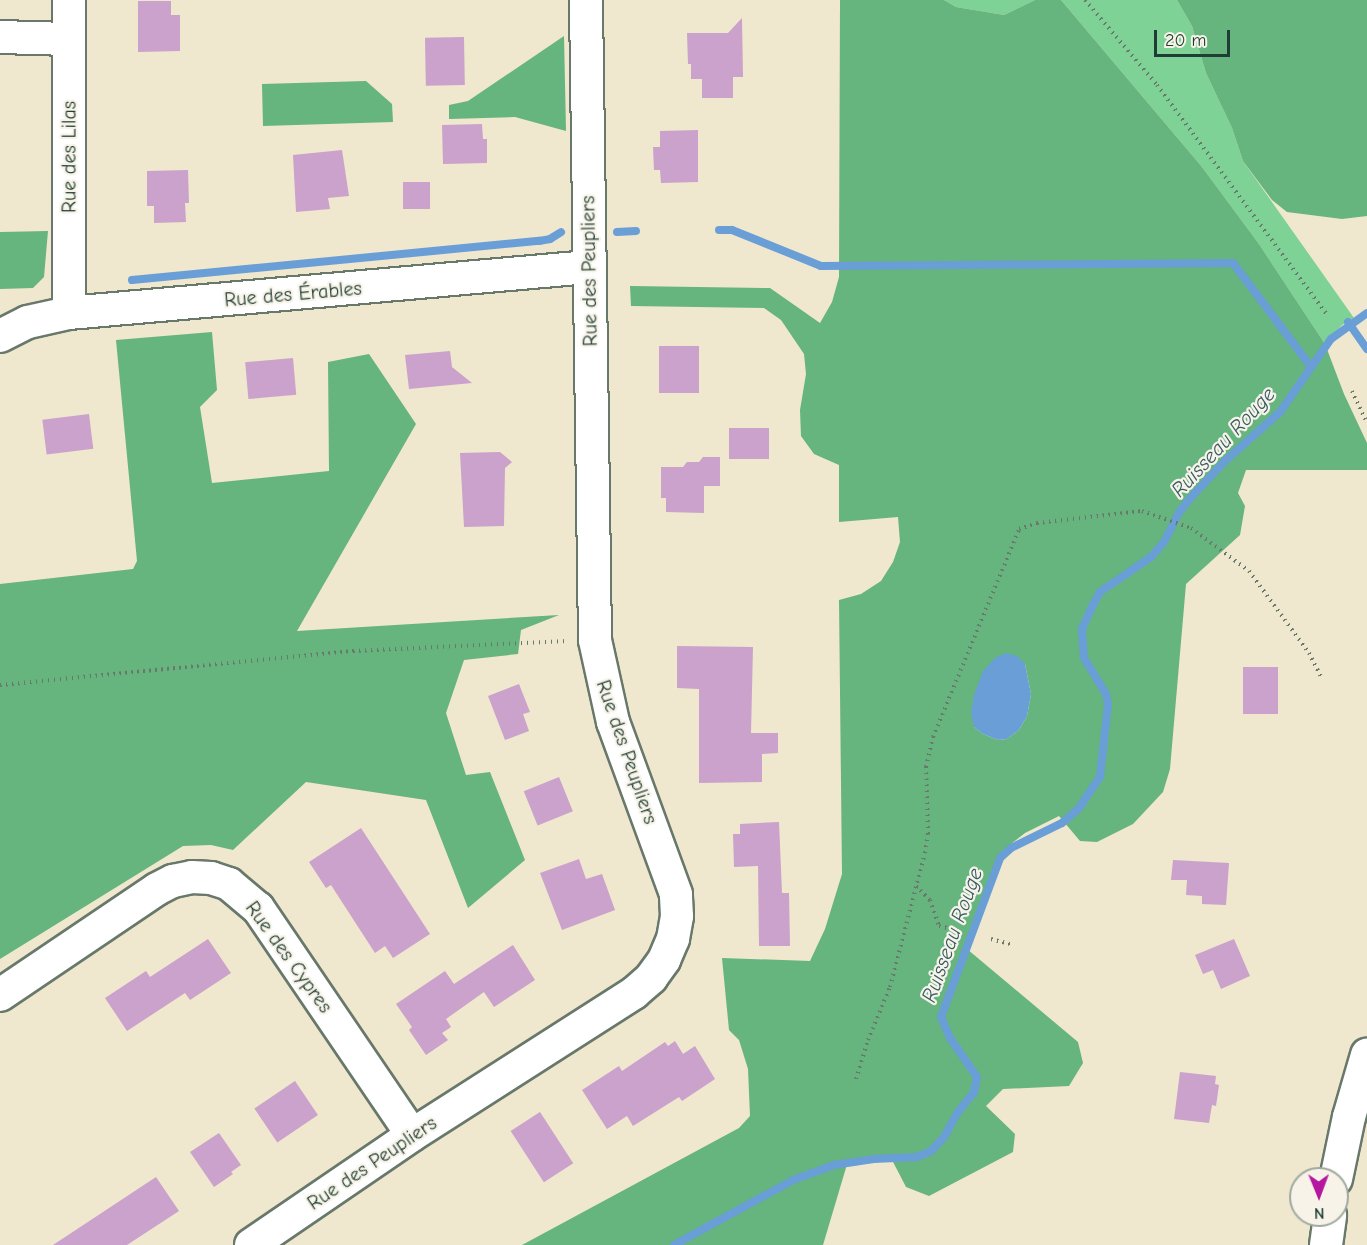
<!DOCTYPE html>
<html>
<head>
<meta charset="utf-8">
<style>
  body { margin:0 }
  #map { position:relative; width:1367px; height:1245px; overflow:hidden; background:#efe7ce; font-family:"Comic Neue",sans-serif }
  div>[style] { position:absolute }
  [style*='--x'] { left:calc(var(--x)*1px); top:calc(var(--y)*1px); width:calc(var(--w)*1px); rotate:calc(var(--a)*1deg) }
  .green>* { inset:0; background:#7ed295 }
  .forest>* { inset:0; background:#66b47e }
  .water>* { inset:0; background:#699ed6 }
  .stream>* { height:8px; margin:-4px; padding:0 4px; transform-origin:4px; border-radius:4px; background:#699ed6 }
  .building>* { inset:0; background:#caa2cb; transform-origin:0 0 }
  .path>* { height:4px; margin-top:-2px; transform-origin:0; background:repeating-linear-gradient(90deg,#68786a 0 1.5px,transparent 0 6px) }
  .roads { filter:drop-shadow(2px 0 #68786a) drop-shadow(-2px 0 #68786a) drop-shadow(0 2px #68786a) drop-shadow(0 -2px #68786a) }
  .minor>* { height:32px; margin:-16px; padding:0 16px; transform-origin:16px; border-radius:16px; background:#fff }
  span { translate:-50% -50%; white-space:nowrap; text-align:center; line-height:1.15; -webkit-text-stroke:4.5px #f7f3e8; paint-order:stroke }
  .street-label { font-size:20px; color:#1f3d34 }
  .water-label { font-size:21px; color:#355a65; font-style:italic }
  .north { position:absolute; left:1289px; top:1167px; width:60px; height:60px; box-sizing:border-box; background:#f7f3e8; border:2px solid #a1aaa0; border-radius:50%; rotate:179deg; font-size:16px; font-weight:700; line-height:24px; text-align:center; color:#1f3d34 }
  .north::after { content:''; display:block; margin:auto; width:21px; height:27px; background:#b5179e; clip-path:polygon(50% 0,100% 100%,50% 72%,0 100%) }
  .scale { position:absolute; left:1154px; top:30px; width:76px; height:27px; box-sizing:border-box; border:3px solid #1f3d34; border-top:0; padding-left:8px; font-size:18px; line-height:21px; white-space:nowrap; color:#1f3d34; -webkit-text-stroke:4px #f7f3e8; paint-order:stroke }
</style>
</head>
<body>
<div id="map">
  <div class="green">
    <div style="clip-path:polygon(944px 0,1035px 0,1004px 15px,956px 7px)"></div>
    <div style="clip-path:polygon(1061px 0,1177px 0,1192px 26px,1206px 73px,1232px 128px,1243px 161px,1354px 318px,1342px 325px,1325px 344px,1259px 244px,1202px 167px)"></div>
  </div>
  <div class="forest">
    <div style="clip-path:polygon(evenodd,840px 0,944px 0,956px 7px,1004px 15px,1035px 0,1061px 0,1202px 167px,1259px 244px,1325px 344px,1344px 394px,1367px 443px,1367px 470px,1246px 470px,1238px 493px,1245px 506px,1240px 535px,1186px 584px,1170px 769px,1163px 792px,1133px 824px,1097px 842px,1080px 841px,1059px 816px,1025px 833px,1007px 847px,967px 949px,1078px 1042px,1083px 1063px,1069px 1086px,1003px 1089px,986px 1106px,1015px 1134px,1013px 1152px,929px 1196px,906px 1187px,891px 1158px,848px 1161px,823px 1245px,522px 1245px,739px 1128px,750px 1116px,748px 1069px,739px 1040px,729px 1030px,722px 958px,810px 961px,825px 929px,842px 874px,839px 600px,861px 594px,881px 581px,893px 562px,900px 542px,898px 517px,839px 522px,839px 465px,814px 454px,801px 436px,800px 410px,806px 374px,804px 354px,781px 320px,764px 308px,631px 306px,630px 286px,770px 288px,820px 323px,832px 302px,839px 277px,840px 0,1025px 664px,1031px 694px,1027px 716px,1019px 730px,1007px 739px,998px 740px,983px 734px,974px 727px,1025px 664px)"></div>
    <div style="clip-path:polygon(1177px 0,1367px 0,1367px 216px,1342px 219px,1287px 212px,1272px 200px,1243px 161px,1232px 128px,1206px 73px,1192px 26px)"></div>
    <div style="clip-path:polygon(564px 36px,566px 131px,515px 117px,449px 119px,449px 105px,468px 101px)"></div>
    <div style="clip-path:polygon(366px 81px,392px 104px,393px 122px,263px 126px,262px 84px)"></div>
    <div style="clip-path:polygon(48px 231px,44px 277px,33px 288px,0 289px,0 232px)"></div>
    <div style="clip-path:polygon(212px 332px,217px 390px,200px 407px,212px 483px,329px 471px,328px 362px,369px 354px,416px 424px,297px 631px,559px 615px,521px 630px,518px 654px,464px 660px,446px 713px,466px 775px,490px 772px,525px 860px,468px 908px,426px 800px,306px 782px,233px 850px,211px 845px,183px 846px,0 959px,0 584px,133px 569px,137px 561px,116px 340px)"></div>
  </div>
  <div class="water">
    <div style="clip-path:polygon(1006px 653px,1017px 656px,1025px 664px,1031px 694px,1027px 716px,1019px 730px,1007px 739px,998px 740px,983px 734px,974px 727px,971px 713px,974px 695px,983px 671px,995px 658px)"></div>
  </div>
  <div class="stream">
    <div style="--x:719;--y:230;--w:13;--a:0"></div>
    <div style="--x:732;--y:230;--w:96;--a:22"></div>
    <div style="--x:821;--y:266;--w:412;--a:-0.4"></div>
    <div style="--x:1233;--y:263;--w:130;--a:53.1"></div>
    <div style="--x:617;--y:232;--w:19;--a:-3"></div>
    <div style="--x:132;--y:280;--w:409;--a:-5.5"></div>
    <div style="--x:539;--y:241;--w:11;--a:-10"></div>
    <div style="--x:550;--y:239;--w:13;--a:-32"></div>
    <div style="--x:1348;--y:322;--w:33;--a:55"></div>
    <div style="--x:674;--y:1245;--w:136;--a:-28.6"></div>
    <div style="--x:793;--y:1180;--w:44;--a:-20.1"></div>
    <div style="--x:834;--y:1165;--w:40;--a:-8.5"></div>
    <div style="--x:874;--y:1159;--w:43;--a:-2.7"></div>
    <div style="--x:917;--y:1157;--w:15;--a:-23"></div>
    <div style="--x:931;--y:1151;--w:19;--a:-47"></div>
    <div style="--x:944;--y:1137;--w:29;--a:-61"></div>
    <div style="--x:958;--y:1112;--w:26;--a:-51"></div>
    <div style="--x:974;--y:1092;--w:15;--a:-79"></div>
    <div style="--x:977;--y:1077;--w:47;--a:-124.7"></div>
    <div style="--x:950;--y:1038;--w:23;--a:-113"></div>
    <div style="--x:941;--y:1017;--w:170;--a:-69.6"></div>
    <div style="--x:1000;--y:858;--w:15;--a:-42"></div>
    <div style="--x:1011;--y:848;--w:57;--a:-26.1"></div>
    <div style="--x:1062;--y:823;--w:23;--a:-41"></div>
    <div style="--x:1079;--y:808;--w:37;--a:-56"></div>
    <div style="--x:1100;--y:777;--w:72;--a:-83.7"></div>
    <div style="--x:1108;--y:705;--w:11;--a:-100"></div>
    <div style="--x:1106;--y:694;--w:42;--a:-121.4"></div>
    <div style="--x:1084;--y:658;--w:29;--a:-94"></div>
    <div style="--x:1082;--y:629;--w:24;--a:-66"></div>
    <div style="--x:1092;--y:607;--w:17;--a:-62"></div>
    <div style="--x:1100;--y:592;--w:62;--a:-34.5"></div>
    <div style="--x:1151;--y:557;--w:20;--a:-49"></div>
    <div style="--x:1164;--y:542;--w:35;--a:-63"></div>
    <div style="--x:1180;--y:511;--w:22;--a:-51"></div>
    <div style="--x:1194;--y:494;--w:45;--a:-46.8"></div>
    <div style="--x:1225;--y:461;--w:74;--a:-41.7"></div>
    <div style="--x:1280;--y:412;--w:89;--a:-55.1"></div>
    <div style="--x:1331;--y:339;--w:44;--a:-35.8"></div>
  </div>
  <div class="building">
    <div style="clip-path:polygon(138px 1px,171px 1px,171px 15px,180px 15px,180px 51px,138px 52px)"></div>
    <div style="clip-path:polygon(742px 18px,743px 77px,733px 77px,733px 98px,702px 98px,702px 79px,691px 79px,691px 64px,688px 64px,687px 33px,728px 33px)"></div>
    <div style="left:464px;top:37px;width:48px;height:39px;rotate:89deg"></div>
    <div style="clip-path:polygon(482px 124px,483px 139px,487px 139px,487px 163px,443px 164px,442px 125px)"></div>
    <div style="clip-path:polygon(698px 130px,698px 182px,661px 183px,660px 170px,654px 170px,653px 147px,660px 147px,660px 131px)"></div>
    <div style="clip-path:polygon(342px 150px,349px 196px,328px 198px,330px 209px,296px 212px,293px 155px)"></div>
    <div style="clip-path:polygon(188px 170px,189px 203px,185px 203px,186px 222px,154px 223px,154px 206px,147px 206px,147px 171px)"></div>
    <div style="left:403px;top:182px;width:27px;height:27px"></div>
    <div style="left:659px;top:346px;width:40px;height:47px"></div>
    <div style="clip-path:polygon(450px 351px,452px 367px,472px 383px,409px 389px,405px 355px)"></div>
    <div style="left:293px;top:358px;width:37px;height:48px;rotate:85deg"></div>
    <div style="left:89px;top:414px;width:35px;height:47px;rotate:83deg"></div>
    <div style="left:729px;top:428px;width:40px;height:31px"></div>
    <div style="clip-path:polygon(500px 452px,512px 462px,505px 468px,504px 526px,464px 527px,460px 453px)"></div>
    <div style="clip-path:polygon(703px 457px,720px 457px,720px 486px,704px 486px,704px 513px,666px 512px,666px 498px,661px 498px,661px 467px,683px 467px,687px 462px,699px 462px)"></div>
    <div style="clip-path:polygon(677px 646px,753px 647px,751px 733px,778px 733px,778px 753px,762px 754px,762px 782px,699px 783px,699px 689px,677px 688px)"></div>
    <div style="left:1243px;top:667px;width:35px;height:47px"></div>
    <div style="clip-path:polygon(519px 684px,530px 712px,523px 714px,529px 731px,505px 740px,488px 696px)"></div>
    <div style="left:559px;top:777px;width:37px;height:38px;rotate:68deg"></div>
    <div style="clip-path:polygon(779px 822px,782px 893px,789px 893px,790px 946px,759px 946px,758px 866px,734px 867px,733px 834px,740px 834px,740px 824px)"></div>
    <div style="clip-path:polygon(361px 828px,430px 934px,393px 958px,385px 946px,375px 953px,331px 885px,326px 888px,309px 862px)"></div>
    <div style="clip-path:polygon(579px 859px,586px 879px,602px 874px,615px 910px,562px 930px,540px 873px)"></div>
    <div style="clip-path:polygon(1173px 860px,1229px 863px,1226px 905px,1202px 904px,1202px 896px,1186px 895px,1187px 880px,1171px 880px)"></div>
    <div style="clip-path:polygon(208px 939px,231px 973px,190px 1000px,185px 993px,127px 1031px,105px 998px,146px 971px,150px 977px)"></div>
    <div style="clip-path:polygon(1234px 939px,1250px 976px,1221px 989px,1213px 970px,1203px 974px,1195px 955px)"></div>
    <div style="clip-path:polygon(513px 945px,535px 980px,494px 1007px,484px 992px,446px 1019px,451px 1027px,442px 1033px,448px 1040px,426px 1055px,409px 1030px,412px 1027px,396px 1004px,445px 971px,454px 984px)"></div>
    <div style="clip-path:polygon(675px 1041px,683px 1054px,695px 1046px,715px 1079px,682px 1101px,679px 1097px,633px 1126px,627px 1116px,607px 1129px,582px 1090px,619px 1066px,622px 1071px,665px 1042px,668px 1046px)"></div>
    <div style="clip-path:polygon(1180px 1072px,1216px 1076px,1215px 1084px,1219px 1085px,1216px 1106px,1212px 1105px,1209px 1123px,1174px 1119px)"></div>
    <div style="left:295px;top:1081px;width:41px;height:49px;rotate:56deg"></div>
    <div style="left:540px;top:1112px;width:61px;height:35px;rotate:57deg"></div>
    <div style="clip-path:polygon(219px 1133px,241px 1165px,231px 1172px,233px 1174px,214px 1187px,190px 1152px)"></div>
    <div style="clip-path:polygon(156px 1177px,179px 1211px,127px 1245px,53px 1245px)"></div>
  </div>
  <div class="path">
    <div style="--x:1085;--y:0;--w:111;--a:49.7"></div>
    <div style="--x:1157;--y:85;--w:287;--a:53.5"></div>
    <div style="--x:1352;--y:391;--w:35;--a:65"></div>
    <div style="--x:0;--y:685;--w:355;--a:-5.5"></div>
    <div style="--x:353;--y:651;--w:214;--a:-2.7"></div>
    <div style="--x:916;--y:886;--w:20;--a:45"></div>
    <div style="--x:930;--y:900;--w:28;--a:71"></div>
    <div style="--x:939;--y:926;--w:23;--a:13"></div>
    <div style="--x:991;--y:939;--w:20;--a:15"></div>
    <div style="--x:856;--y:1079;--w:41;--a:-72.9"></div>
    <div style="--x:868;--y:1040;--w:57;--a:-67.5"></div>
    <div style="--x:890;--y:987;--w:138;--a:-75.4"></div>
    <div style="--x:925;--y:853;--w:19;--a:-81"></div>
    <div style="--x:928;--y:834;--w:67;--a:-91.7"></div>
    <div style="--x:926;--y:767;--w:31;--a:-77"></div>
    <div style="--x:933;--y:737;--w:225;--a:-67.5"></div>
    <div style="--x:1019;--y:529;--w:19;--a:-18"></div>
    <div style="--x:1037;--y:523;--w:106;--a:-6.5"></div>
    <div style="--x:1142;--y:511;--w:52;--a:19.1"></div>
    <div style="--x:1191;--y:528;--w:72;--a:36.6"></div>
    <div style="--x:1249;--y:571;--w:102;--a:53.8"></div>
    <div style="--x:1309;--y:653;--w:27;--a:63"></div>
  </div>
  <div class="roads">
    <div class="minor">
      <div style="--x:69;--y:0;--w:313;--a:90"></div>
      <div style="--x:0;--y:37;--w:69;--a:1.7"></div>
      <div style="--x:0;--y:336;--w:31;--a:-27"></div>
      <div style="--x:28;--y:322;--w:42;--a:-12.4"></div>
      <div style="--x:69;--y:313;--w:522;--a:-5.06"></div>
      <div style="--x:0;--y:995;--w:189;--a:-34"></div>
      <div style="--x:157;--y:889;--w:18;--a:-27"></div>
      <div style="--x:173;--y:881;--w:19;--a:-12"></div>
      <div style="--x:192;--y:877;--w:19;--a:3"></div>
      <div style="--x:211;--y:878;--w:19;--a:18"></div>
      <div style="--x:229;--y:884;--w:38;--a:40"></div>
      <div style="--x:258;--y:908;--w:274;--a:55.8"></div>
      <div style="--x:1336;--y:1179;--w:63;--a:-78.2"></div>
      <div style="--x:1349;--y:1117;--w:65;--a:-73.8"></div>
      <div style="--x:251;--y:1245;--w:195;--a:-34.3"></div>
      <div style="--x:412;--y:1135;--w:264;--a:-32.6"></div>
      <div style="--x:634;--y:993;--w:23;--a:-41"></div>
      <div style="--x:651;--y:978;--w:22;--a:-54"></div>
      <div style="--x:664;--y:960;--w:23;--a:-67"></div>
      <div style="--x:673;--y:939;--w:23;--a:-80"></div>
      <div style="--x:677;--y:916;--w:22;--a:-93"></div>
      <div style="--x:676;--y:894;--w:183;--a:-110.1"></div>
      <div style="--x:613;--y:722;--w:84;--a:-102.4"></div>
      <div style="--x:595;--y:640;--w:640;--a:-90.81"></div>
      <div style="--x:1326;--y:1245;--w:30;--a:-82"></div>
    </div>
  </div>
  <div class="street-label">
    <span style="left:69px;top:157px;rotate:-90deg">Rue des Lilas</span>
    <span style="left:589px;top:271px;rotate:-91deg">Rue des Peupliers</span>
    <span style="left:293px;top:294px;rotate:-5deg">Rue des Érables</span>
    <span style="left:627px;top:752px;rotate:71deg">Rue des Peupliers</span>
    <span style="left:289px;top:957px;rotate:54deg">Rue des Cypres</span>
    <span style="left:372px;top:1163px;rotate:-34deg">Rue des Peupliers</span>
  </div>
  <div class="water-label">
    <span style="left:1223px;top:442px;rotate:-47deg">Ruisseau Rouge</span>
    <span style="left:952px;top:935px;rotate:-70deg">Ruisseau Rouge</span>
  </div>
  <div class="north">N</div>
  <div class="scale">20 m</div>
</div>
</body>
</html>
